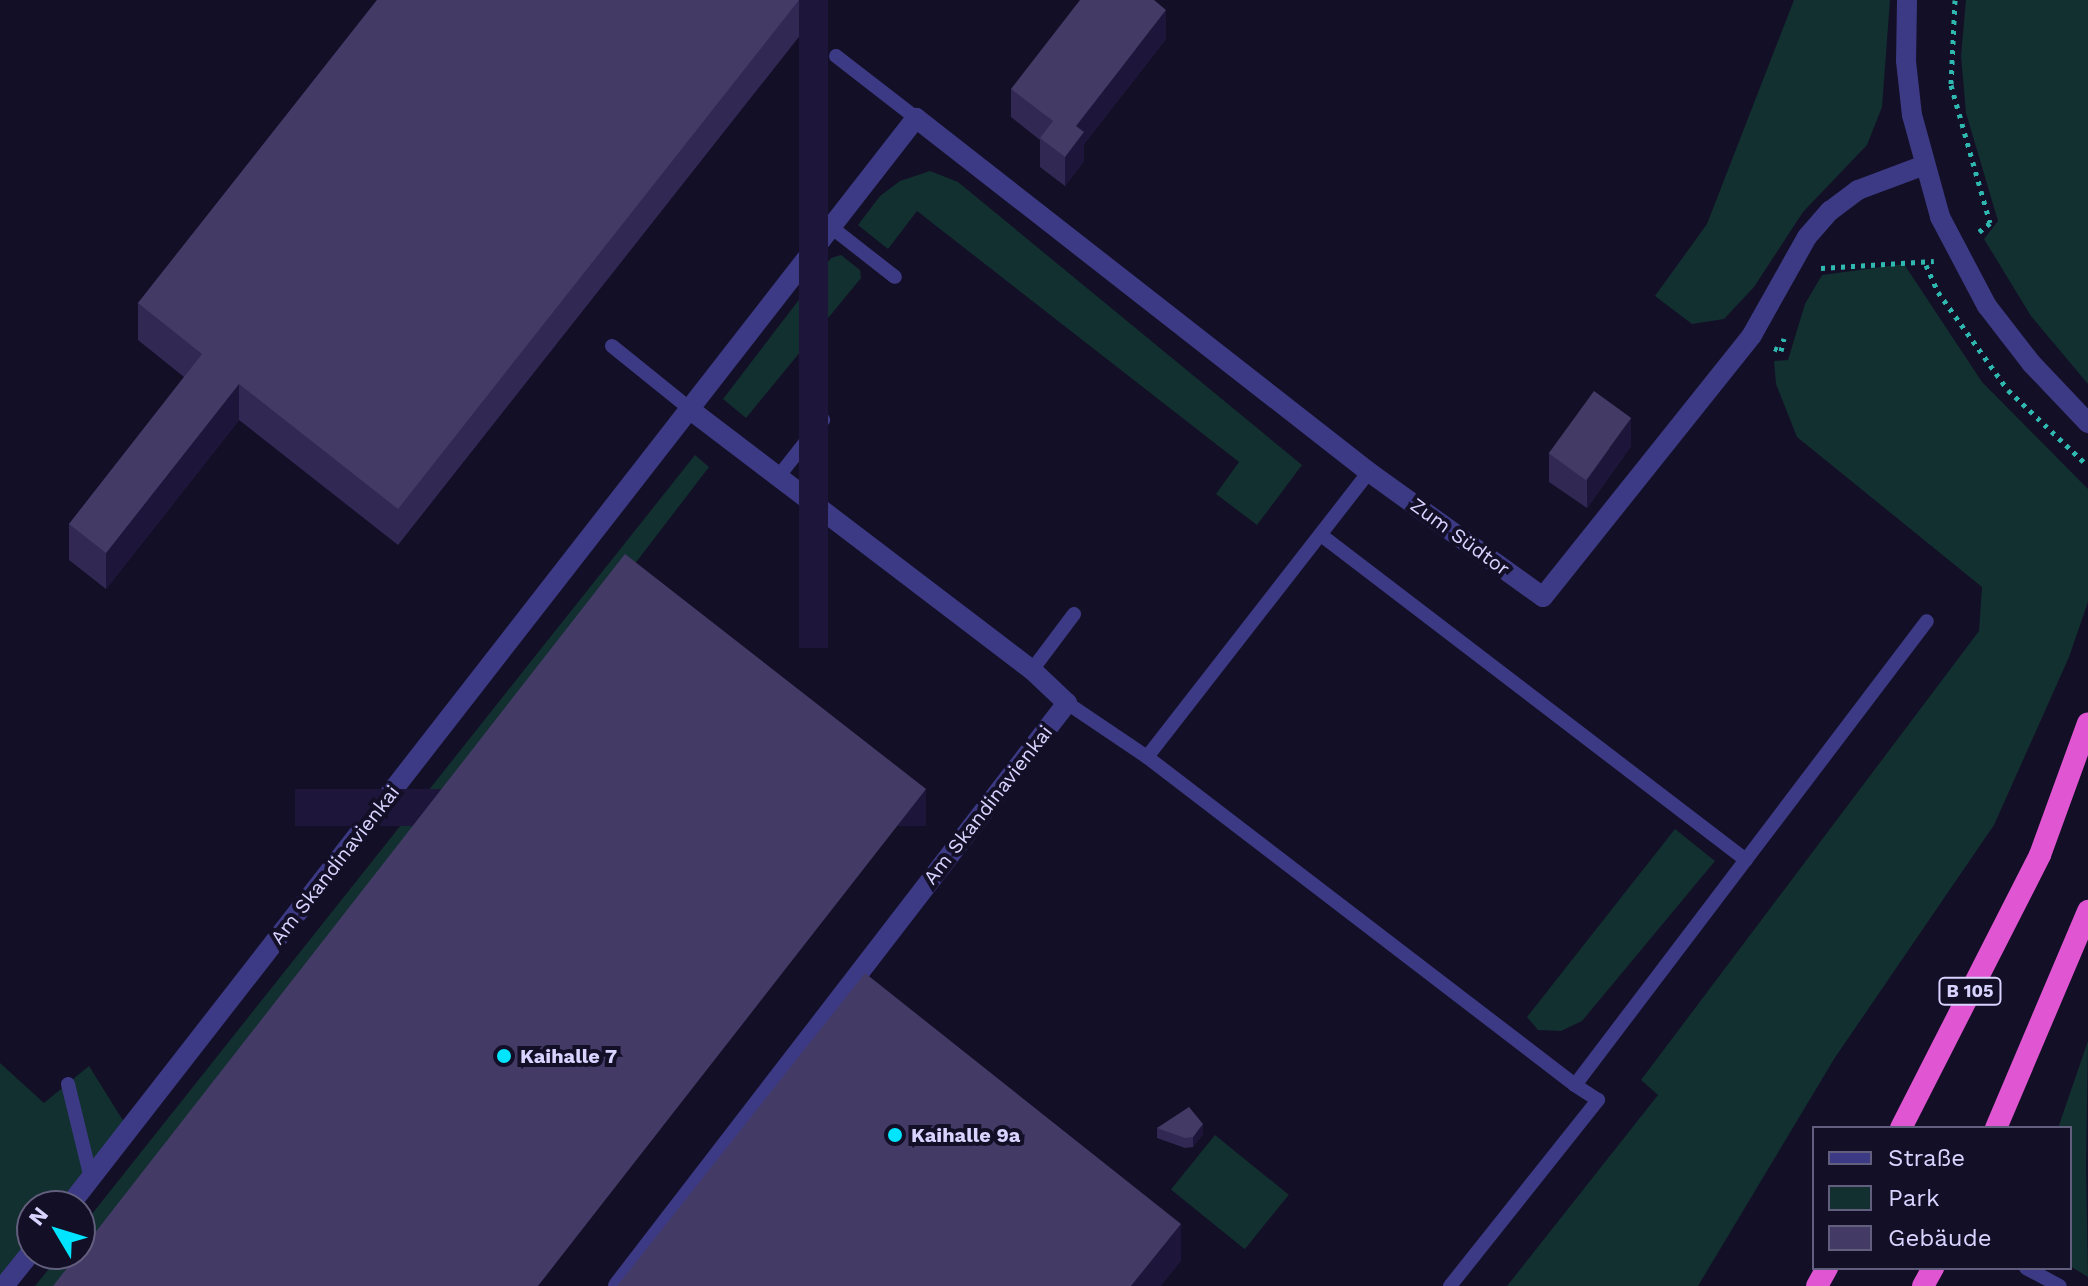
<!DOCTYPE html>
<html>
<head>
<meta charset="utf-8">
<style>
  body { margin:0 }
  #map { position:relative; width:2088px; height:1286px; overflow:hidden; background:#130f26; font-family:"Work Sans",sans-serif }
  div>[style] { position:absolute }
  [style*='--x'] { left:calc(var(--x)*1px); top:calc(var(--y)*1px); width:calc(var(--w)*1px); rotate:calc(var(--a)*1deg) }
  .green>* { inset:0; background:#12302f; transform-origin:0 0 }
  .path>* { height:5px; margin-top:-2.5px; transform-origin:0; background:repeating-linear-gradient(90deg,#2fb8b0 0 4px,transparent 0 10px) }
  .service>* { height:14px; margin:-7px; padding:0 7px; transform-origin:7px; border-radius:7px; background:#3d3a85 }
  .minor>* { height:20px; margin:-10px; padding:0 10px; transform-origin:10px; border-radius:10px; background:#3d3a85 }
  .tertiary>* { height:20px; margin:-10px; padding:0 10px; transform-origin:10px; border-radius:10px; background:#3d3a85 }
  .trunk>* { height:22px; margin:-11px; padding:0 11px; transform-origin:11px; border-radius:11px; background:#e055d1 }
  .wall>* { inset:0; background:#312854 }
  .shaded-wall>* { inset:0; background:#1d163a; transform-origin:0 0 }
  .building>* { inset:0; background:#433a66; transform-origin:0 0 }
  .dots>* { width:22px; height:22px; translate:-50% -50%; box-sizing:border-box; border:4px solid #130f26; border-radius:50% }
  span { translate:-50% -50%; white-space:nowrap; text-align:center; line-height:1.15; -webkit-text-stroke:8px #130f26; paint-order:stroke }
  .shield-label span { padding:2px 6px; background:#130f26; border:2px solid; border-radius:6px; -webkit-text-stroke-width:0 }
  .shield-label { font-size:18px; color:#d9d4ff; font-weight:700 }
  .street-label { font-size:20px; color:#d9d4ff }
  .poi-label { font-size:20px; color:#d9d4ff; font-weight:700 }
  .left { translate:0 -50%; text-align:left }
  .legend { position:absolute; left:1812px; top:1126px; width:260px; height:144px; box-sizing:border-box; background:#130f26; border:2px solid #625e7d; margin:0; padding:10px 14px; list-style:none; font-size:24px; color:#d9d4ff }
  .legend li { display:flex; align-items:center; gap:16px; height:40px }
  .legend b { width:40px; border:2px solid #625e7d }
  .north { position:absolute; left:16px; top:1190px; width:80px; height:80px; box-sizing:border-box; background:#130f26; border:2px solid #625e7d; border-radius:50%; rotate:308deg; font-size:22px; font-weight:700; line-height:32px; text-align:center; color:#d9d4ff }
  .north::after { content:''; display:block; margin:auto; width:28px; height:36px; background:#00e5ff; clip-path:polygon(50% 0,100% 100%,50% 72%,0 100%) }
</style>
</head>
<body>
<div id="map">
  <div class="green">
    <div style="clip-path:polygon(1794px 0,1890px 0,1882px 107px,1867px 145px,1803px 212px,1754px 287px,1724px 319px,1692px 324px,1655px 296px,1707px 224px)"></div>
    <div style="clip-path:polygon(1966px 0,2088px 0,2088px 384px,2031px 316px,1984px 239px,1998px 221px,1966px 113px,1961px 56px)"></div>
    <div style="clip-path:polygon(930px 171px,958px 182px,1302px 465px,1257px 525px,1216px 494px,1239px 462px,917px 211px,888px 249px,858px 225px,880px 196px,900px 181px)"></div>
    <div style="clip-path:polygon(841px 255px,860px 270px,861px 278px,746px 418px,723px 399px,831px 258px)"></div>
    <div style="clip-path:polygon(1904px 264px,1982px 382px,2088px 489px,2088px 602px,2069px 657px,1994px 825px,1834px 1059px,1698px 1286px,1507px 1286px,1658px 1095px,1641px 1080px,1979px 631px,1982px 587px,1797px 437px,1776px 384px,1774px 361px,1788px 360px,1805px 304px,1822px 275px)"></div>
    <div style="clip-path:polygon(695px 455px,709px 467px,82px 1286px,35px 1286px,61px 1254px,80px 1254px,80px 1229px)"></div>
    <div style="clip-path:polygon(1675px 829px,1715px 861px,1582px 1021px,1561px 1031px,1538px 1030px,1527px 1017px)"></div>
    <div style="clip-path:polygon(2088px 1041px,2086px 1166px,2088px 1277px,2070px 1266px,2070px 1128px,2058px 1128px)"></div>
    <div style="clip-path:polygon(0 1063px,44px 1103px,89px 1066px,129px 1130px,69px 1206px,32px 1206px,32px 1251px,0 1286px)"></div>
    <div style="left:1215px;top:1135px;width:95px;height:70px;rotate:39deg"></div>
  </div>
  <div class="path">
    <div style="--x:1955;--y:0;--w:85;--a:92.7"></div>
    <div style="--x:1951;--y:85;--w:143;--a:74.2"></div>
    <div style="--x:1990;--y:223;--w:14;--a:141"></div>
    <div style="--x:1926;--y:265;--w:30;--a:66"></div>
    <div style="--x:1938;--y:292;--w:120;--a:54.5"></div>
    <div style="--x:2008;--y:390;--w:110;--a:43.5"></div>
    <div style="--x:1821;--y:268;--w:113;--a:-3.5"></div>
    <div style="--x:1774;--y:348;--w:8;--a:23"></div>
    <div style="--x:1781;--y:351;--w:13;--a:-77"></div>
  </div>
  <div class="service">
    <div style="--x:836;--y:56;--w:101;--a:37.8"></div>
    <div style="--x:831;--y:227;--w:81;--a:38"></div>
    <div style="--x:612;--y:346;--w:100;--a:38.9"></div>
    <div style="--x:778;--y:477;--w:73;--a:-51.7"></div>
    <div style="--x:1321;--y:535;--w:535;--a:37.41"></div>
    <div style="--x:1032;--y:670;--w:70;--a:-53.1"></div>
    <div style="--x:1067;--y:703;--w:97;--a:34"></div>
    <div style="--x:1147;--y:757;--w:361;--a:-52.1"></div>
    <div style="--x:1147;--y:757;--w:539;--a:37.46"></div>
    <div style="--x:68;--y:1084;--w:97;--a:76.3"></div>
    <div style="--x:2026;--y:1268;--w:38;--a:28"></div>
    <div style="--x:1450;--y:1286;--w:238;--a:-51.5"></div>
    <div style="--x:1598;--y:1100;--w:27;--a:-147"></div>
    <div style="--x:1575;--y:1085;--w:582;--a:-52.82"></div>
  </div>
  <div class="minor">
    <div style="--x:69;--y:1206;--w:1379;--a:-52.1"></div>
    <div style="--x:916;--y:118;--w:575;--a:38.01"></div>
    <div style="--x:1369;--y:472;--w:214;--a:35.7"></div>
    <div style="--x:1543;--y:597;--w:335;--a:-51.4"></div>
    <div style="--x:1752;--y:335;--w:112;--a:-60.7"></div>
    <div style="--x:1807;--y:237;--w:35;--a:-49"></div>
    <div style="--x:1830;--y:211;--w:35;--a:-37"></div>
    <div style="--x:1858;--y:190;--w:68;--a:-20.6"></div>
    <div style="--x:4;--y:1286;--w:45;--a:-51.3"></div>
    <div style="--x:618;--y:1286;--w:736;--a:-52.4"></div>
    <div style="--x:1067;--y:703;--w:48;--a:-136.7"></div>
    <div style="--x:1032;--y:670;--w:430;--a:-142.7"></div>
  </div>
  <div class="tertiary">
    <div style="--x:1907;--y:0;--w:61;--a:90.9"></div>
    <div style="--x:1906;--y:61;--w:54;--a:83.7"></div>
    <div style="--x:1912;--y:115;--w:106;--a:74.6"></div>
    <div style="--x:1940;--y:217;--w:101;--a:62.2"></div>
    <div style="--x:1987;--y:306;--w:72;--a:52.3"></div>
    <div style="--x:2031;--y:363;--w:83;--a:46.5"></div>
  </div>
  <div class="trunk">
    <div style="--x:1901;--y:1128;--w:306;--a:-63"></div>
    <div style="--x:2040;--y:855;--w:140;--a:-70"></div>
    <div style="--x:1996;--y:1128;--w:236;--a:-67"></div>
    <div style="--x:1817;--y:1286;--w:21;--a:-61"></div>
    <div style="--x:1923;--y:1286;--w:21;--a:-61"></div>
  </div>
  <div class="wall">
    <div style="clip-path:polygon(377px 0,828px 0,398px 545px,239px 420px,106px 589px,69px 560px,69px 524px,184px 377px,138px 340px,138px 303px)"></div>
    <div style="clip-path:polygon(1166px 39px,1084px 144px,1084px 161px,1065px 186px,1040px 167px,1040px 140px,1011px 117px,1011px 89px)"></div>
    <div style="clip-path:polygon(1631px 446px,1587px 508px,1549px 482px,1549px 453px)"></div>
    <div style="clip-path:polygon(1157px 1128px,1203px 1134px,1193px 1147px,1185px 1148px,1157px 1138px)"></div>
  </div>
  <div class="shaded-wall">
    <div style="left:799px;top:0;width:29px;height:648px"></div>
    <div style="clip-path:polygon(1166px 10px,1166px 39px,1084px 144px,1084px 161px,1065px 186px,1065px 157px,1076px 126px)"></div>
    <div style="clip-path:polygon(239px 384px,239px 420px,106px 589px,106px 553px)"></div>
    <div style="clip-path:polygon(1631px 418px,1631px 446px,1587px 508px,1587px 480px)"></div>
    <div style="left:926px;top:789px;width:37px;height:631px;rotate:90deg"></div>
    <div style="clip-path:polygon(1203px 1124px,1203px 1134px,1193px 1147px,1193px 1137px)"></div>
    <div style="clip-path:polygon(1181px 1224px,1181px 1261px,1161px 1286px,1131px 1286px)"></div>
  </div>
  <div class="building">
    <div style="clip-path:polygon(377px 0,799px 0,398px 509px,239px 384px,106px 553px,69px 524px,202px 354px,138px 303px)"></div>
    <div style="clip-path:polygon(1080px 0,1154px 0,1166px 10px,1076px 126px,1084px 132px,1065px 157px,1040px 138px,1053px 121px,1011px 89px)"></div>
    <div style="left:1594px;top:391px;width:46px;height:77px;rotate:36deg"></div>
    <div style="clip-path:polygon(625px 554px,926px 789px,538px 1286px,53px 1286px,78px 1254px,80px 1254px,80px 1252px)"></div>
    <div style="clip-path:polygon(865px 973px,1181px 1224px,1131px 1286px,617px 1286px)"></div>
    <div style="clip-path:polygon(1189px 1107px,1203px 1124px,1193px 1137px,1185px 1138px,1157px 1128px)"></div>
  </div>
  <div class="dots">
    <div style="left:504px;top:1056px;background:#00e5ff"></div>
    <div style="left:895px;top:1135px;background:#00e5ff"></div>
  </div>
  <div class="shield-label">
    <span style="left:1970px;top:991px">B 105</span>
  </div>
  <div class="street-label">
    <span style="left:1460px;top:537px;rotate:36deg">Zum Südtor</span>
    <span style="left:988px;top:805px;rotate:-52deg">Am Skandinavienkai</span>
    <span style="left:335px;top:865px;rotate:-52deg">Am Skandinavienkai</span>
  </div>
  <div class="poi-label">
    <span class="left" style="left:520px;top:1056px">Kaihalle 7</span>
    <span class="left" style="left:911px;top:1135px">Kaihalle 9a</span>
  </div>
  <ul class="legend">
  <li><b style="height:10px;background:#3d3a85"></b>Straße</li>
  <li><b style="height:22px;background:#12302f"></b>Park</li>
  <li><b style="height:22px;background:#433a66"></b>Gebäude</li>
  </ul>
  <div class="north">N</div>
</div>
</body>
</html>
